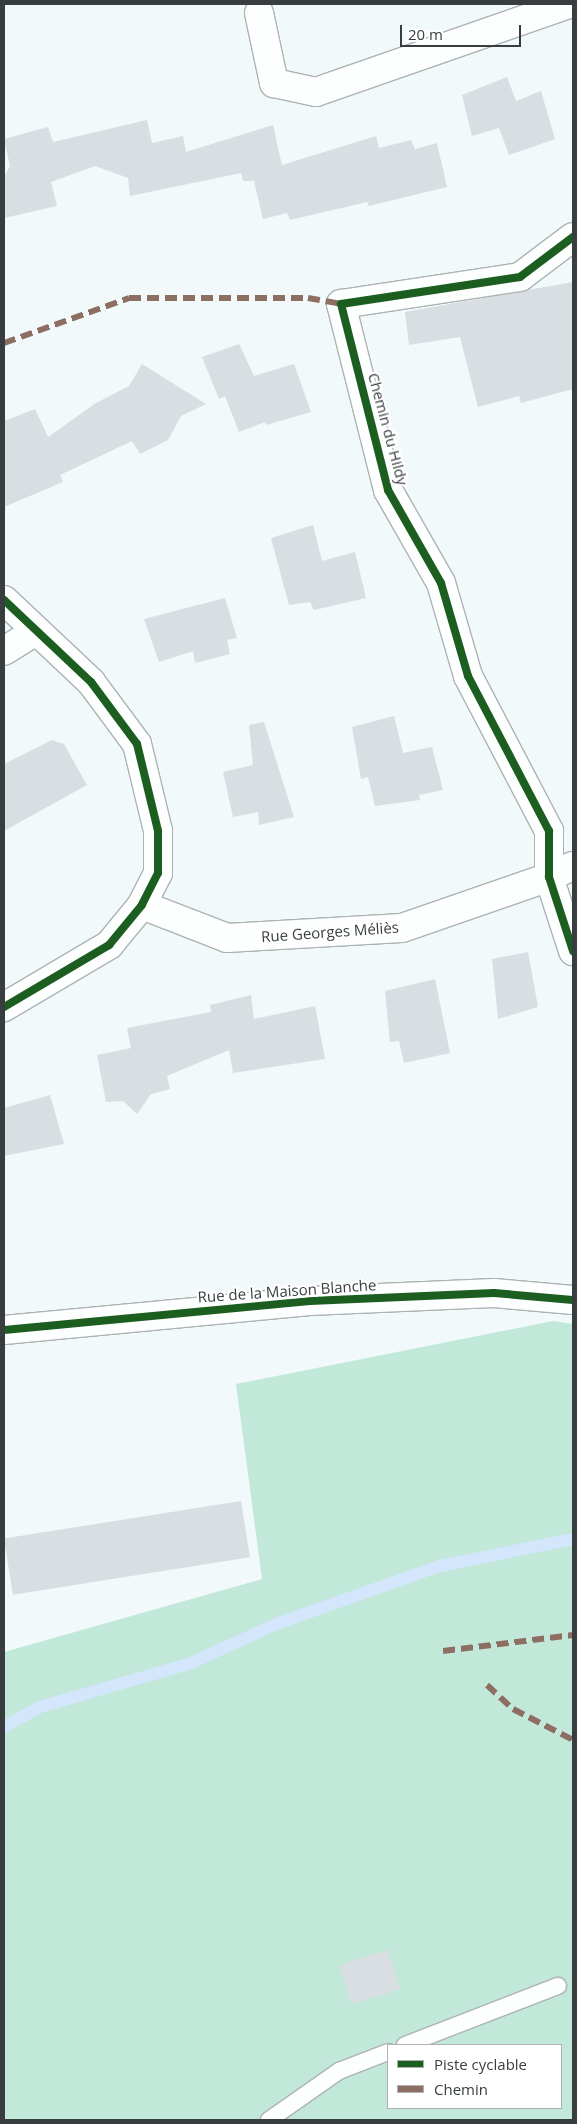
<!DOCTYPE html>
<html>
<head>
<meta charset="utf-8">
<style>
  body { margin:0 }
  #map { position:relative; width:577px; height:2124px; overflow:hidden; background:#f1f9fb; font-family:"Open Sans",sans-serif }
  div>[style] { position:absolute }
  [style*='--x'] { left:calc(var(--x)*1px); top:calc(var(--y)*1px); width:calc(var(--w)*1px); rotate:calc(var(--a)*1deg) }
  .green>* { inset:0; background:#c2e8d9 }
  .stream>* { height:12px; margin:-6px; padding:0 6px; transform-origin:6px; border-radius:6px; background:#d4e6fc }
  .building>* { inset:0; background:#d8dee1; transform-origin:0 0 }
  .roads { filter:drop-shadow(1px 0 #acb3b4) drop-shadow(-1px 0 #acb3b4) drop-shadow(0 1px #acb3b4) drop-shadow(0 -1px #acb3b4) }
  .service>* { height:16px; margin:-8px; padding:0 8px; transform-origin:8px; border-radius:8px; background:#fdfefe }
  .minor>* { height:28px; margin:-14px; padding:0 14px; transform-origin:14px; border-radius:14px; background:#fdfefe }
  .quiet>* { height:6px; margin-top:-3px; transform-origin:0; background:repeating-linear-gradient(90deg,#8d6e63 0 12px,transparent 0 18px) }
  .cycleway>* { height:8px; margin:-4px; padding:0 4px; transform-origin:4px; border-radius:4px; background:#1b5e20 }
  span { translate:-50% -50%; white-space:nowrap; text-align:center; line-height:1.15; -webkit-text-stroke:4.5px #fff; paint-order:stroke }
  .street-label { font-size:15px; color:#383e3f }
  .frame { position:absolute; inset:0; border:5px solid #383e3f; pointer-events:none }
  .legend { position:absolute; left:387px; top:2044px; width:175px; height:65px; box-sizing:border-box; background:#fff; border:1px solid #afb2b2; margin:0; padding:6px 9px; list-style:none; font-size:15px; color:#383e3f }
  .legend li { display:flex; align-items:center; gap:10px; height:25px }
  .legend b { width:25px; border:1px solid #afb2b2 }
  .scale { position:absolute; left:400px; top:25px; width:121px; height:22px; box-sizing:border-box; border:2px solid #383e3f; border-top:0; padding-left:6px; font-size:15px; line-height:18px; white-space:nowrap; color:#383e3f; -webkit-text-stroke:4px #fff; paint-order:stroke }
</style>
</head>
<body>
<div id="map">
  <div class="green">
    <div style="clip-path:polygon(evenodd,553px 1321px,573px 1324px,573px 2120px,4px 2120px,4px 1652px,262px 1579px,236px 1384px,553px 1321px,388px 2045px,561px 2045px,561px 2108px,388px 2108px,388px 2045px)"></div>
  </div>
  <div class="stream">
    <div style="--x:4;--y:1727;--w:41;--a:-29.1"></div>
    <div style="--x:40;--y:1707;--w:157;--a:-16.2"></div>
    <div style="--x:191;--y:1663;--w:94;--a:-24.6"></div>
    <div style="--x:276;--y:1624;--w:174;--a:-19.5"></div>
    <div style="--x:440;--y:1566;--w:136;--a:-11.5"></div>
  </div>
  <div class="building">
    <div style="clip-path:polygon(507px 77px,516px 101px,541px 91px,555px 139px,509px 155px,499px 128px,472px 136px,462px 95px)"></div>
    <div style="clip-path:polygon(147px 120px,152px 143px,183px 136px,186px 152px,273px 125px,282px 165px,376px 136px,379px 148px,411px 140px,415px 149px,437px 143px,447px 187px,369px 206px,367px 202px,290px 220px,287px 213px,263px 219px,254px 181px,243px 181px,241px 173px,130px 196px,128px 178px,95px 166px,51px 182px,57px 206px,4px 218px,4px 177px,10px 166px,4px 139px,48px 127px,53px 142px)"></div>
    <div style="clip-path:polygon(573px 282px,573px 389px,521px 403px,519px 396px,478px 407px,460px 337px,409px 345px,405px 312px)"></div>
    <div style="clip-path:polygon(239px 344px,254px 376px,294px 364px,311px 412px,266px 425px,265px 422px,239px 432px,225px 396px,219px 399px,202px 357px)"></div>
    <div style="clip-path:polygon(142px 364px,206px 404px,181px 416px,168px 440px,140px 454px,132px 441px,60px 475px,63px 482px,4px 507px,4px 421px,35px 409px,48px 437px,96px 403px,129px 386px)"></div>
    <div style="clip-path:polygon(313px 525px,322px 561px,355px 552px,366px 598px,314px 610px,310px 602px,289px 605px,271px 538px)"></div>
    <div style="clip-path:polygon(225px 598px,237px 638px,227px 640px,230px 654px,195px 663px,193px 651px,159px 662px,144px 619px)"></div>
    <div style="clip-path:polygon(394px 716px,403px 753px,432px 747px,443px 790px,419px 795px,420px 800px,375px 806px,368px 777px,361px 779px,352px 727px)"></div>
    <div style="clip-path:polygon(264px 722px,294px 817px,259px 825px,258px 812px,233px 817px,223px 772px,253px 765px,249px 725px)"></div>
    <div style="clip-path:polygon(52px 740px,64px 744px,87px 785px,4px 831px,4px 764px)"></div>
    <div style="clip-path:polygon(528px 952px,538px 1007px,498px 1019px,492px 959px)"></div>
    <div style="clip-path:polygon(435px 979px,450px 1053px,404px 1063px,399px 1041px,390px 1042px,385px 991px)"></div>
    <div style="clip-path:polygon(251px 995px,254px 1019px,315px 1006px,325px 1059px,233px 1073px,229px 1050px,167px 1076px,170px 1089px,151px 1094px,137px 1114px,123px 1101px,106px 1102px,97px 1055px,131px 1048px,127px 1028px,211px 1012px,210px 1005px)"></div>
    <div style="clip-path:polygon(50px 1095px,64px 1144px,4px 1156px,4px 1108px)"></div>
    <div style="left:241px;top:1501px;width:57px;height:240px;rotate:81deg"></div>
    <div style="left:388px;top:1950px;width:41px;height:51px;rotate:73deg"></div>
  </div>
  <div class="roads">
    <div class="service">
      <div style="--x:405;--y:2045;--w:164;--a:-21.1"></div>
      <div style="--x:269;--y:2120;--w:85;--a:-35"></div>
      <div style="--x:339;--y:2071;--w:53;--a:-21.2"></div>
    </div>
    <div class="minor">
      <div style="--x:259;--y:13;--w:72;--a:77.9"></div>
      <div style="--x:274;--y:83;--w:43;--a:12.1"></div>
      <div style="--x:316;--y:92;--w:267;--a:-19.2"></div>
      <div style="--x:573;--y:237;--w:66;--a:143"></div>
      <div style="--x:520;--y:277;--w:181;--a:171.4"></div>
      <div style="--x:341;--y:304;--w:192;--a:75.8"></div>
      <div style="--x:388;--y:490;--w:107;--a:60.3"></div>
      <div style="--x:441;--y:583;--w:97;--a:73.8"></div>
      <div style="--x:468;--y:676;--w:175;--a:62.4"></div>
      <div style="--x:549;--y:831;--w:46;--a:90"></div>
      <div style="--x:549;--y:877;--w:78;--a:72"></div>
      <div style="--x:4;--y:600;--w:120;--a:43.3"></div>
      <div style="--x:91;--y:682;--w:77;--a:53.4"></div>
      <div style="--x:137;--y:744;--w:89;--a:76.4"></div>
      <div style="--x:158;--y:831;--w:42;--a:90"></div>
      <div style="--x:158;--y:873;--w:36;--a:117"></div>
      <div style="--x:142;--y:905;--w:52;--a:129.5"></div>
      <div style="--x:109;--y:945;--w:122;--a:149.4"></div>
      <div style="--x:4;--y:651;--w:38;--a:-32"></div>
      <div style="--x:142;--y:905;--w:91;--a:21.2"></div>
      <div style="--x:227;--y:938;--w:175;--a:-3.3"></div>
      <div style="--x:402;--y:928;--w:156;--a:-19.1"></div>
      <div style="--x:549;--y:877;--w:26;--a:-25"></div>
      <div style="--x:4;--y:1330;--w:307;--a:-5.4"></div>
      <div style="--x:310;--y:1301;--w:184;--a:-2.5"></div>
      <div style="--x:494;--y:1293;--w:79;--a:5.1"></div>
    </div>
  </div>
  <div class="quiet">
    <div style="--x:4;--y:343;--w:133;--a:-19.8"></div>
    <div style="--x:129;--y:298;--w:179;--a:0"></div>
    <div style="--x:308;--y:298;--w:34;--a:10"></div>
    <div style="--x:443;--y:1651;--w:131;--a:-7"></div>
    <div style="--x:487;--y:1685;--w:35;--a:43"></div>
    <div style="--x:513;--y:1709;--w:68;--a:27.3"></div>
  </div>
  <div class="cycleway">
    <div style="--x:573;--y:237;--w:66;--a:143"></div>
    <div style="--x:520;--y:277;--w:181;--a:171.4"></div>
    <div style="--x:341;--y:304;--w:192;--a:75.8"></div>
    <div style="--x:388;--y:490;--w:107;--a:60.3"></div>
    <div style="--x:441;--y:583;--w:97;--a:73.8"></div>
    <div style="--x:468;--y:676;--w:175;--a:62.4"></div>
    <div style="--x:549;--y:831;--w:46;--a:90"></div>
    <div style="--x:549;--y:877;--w:78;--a:72"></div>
    <div style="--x:4;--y:600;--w:120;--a:43.3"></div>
    <div style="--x:91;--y:682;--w:77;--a:53.4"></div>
    <div style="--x:137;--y:744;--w:89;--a:76.4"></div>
    <div style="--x:158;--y:831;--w:42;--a:90"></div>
    <div style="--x:158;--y:873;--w:36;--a:117"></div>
    <div style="--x:142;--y:905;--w:52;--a:129.5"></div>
    <div style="--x:109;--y:945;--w:122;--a:149.4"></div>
    <div style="--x:4;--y:1330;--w:307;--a:-5.4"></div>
    <div style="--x:310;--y:1301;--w:184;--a:-2.5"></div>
    <div style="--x:494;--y:1293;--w:79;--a:5.1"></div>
  </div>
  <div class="street-label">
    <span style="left:388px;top:429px;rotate:75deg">Chemin du Hildy</span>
    <span style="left:330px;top:932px;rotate:-4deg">Rue Georges Méliès</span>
    <span style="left:287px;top:1291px;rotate:-4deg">Rue de la Maison Blanche</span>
  </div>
  <div class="frame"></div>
  <ul class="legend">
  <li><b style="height:6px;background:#1b5e20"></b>Piste cyclable</li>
  <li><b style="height:6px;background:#8d6e63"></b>Chemin</li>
  </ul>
  <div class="scale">20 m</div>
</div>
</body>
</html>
